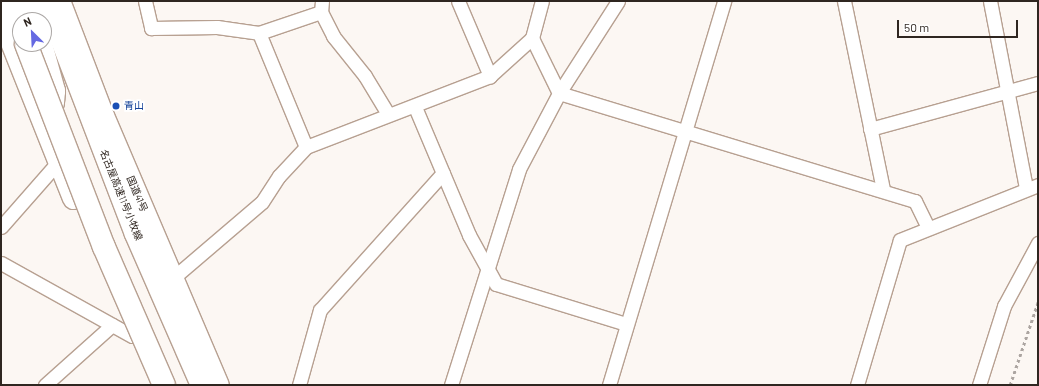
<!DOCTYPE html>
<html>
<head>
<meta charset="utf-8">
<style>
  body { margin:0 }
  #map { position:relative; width:1039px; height:386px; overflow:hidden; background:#fcf7f3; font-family:Barlow,"Noto Sans JP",sans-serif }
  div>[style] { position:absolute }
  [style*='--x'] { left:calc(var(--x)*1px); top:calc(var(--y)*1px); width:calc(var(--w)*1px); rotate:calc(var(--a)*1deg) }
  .path>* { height:2.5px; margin-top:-1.25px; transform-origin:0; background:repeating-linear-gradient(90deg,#aca5a1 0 3px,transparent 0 6px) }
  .roads { filter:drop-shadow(1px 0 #b7a091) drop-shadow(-1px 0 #b7a091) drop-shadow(0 1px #b7a091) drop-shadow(0 -1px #b7a091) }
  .minor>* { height:13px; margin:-6.5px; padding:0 6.5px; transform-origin:6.5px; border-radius:6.5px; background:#fff }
  .trunk>* { height:22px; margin:-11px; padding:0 11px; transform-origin:11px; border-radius:11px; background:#fff }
  .motorway>* { height:22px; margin:-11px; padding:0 11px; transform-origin:11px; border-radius:11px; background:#fff }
  .bridges { filter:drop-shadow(1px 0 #b7a091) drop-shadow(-1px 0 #b7a091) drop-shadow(0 1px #b7a091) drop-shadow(0 -1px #b7a091) }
  .motorway-bridge>* { height:22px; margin:-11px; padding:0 11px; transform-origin:11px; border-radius:11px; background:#fff }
  .dots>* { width:11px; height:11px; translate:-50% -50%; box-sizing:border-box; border:2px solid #fff; border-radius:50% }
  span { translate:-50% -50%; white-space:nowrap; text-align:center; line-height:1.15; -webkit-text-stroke:3.5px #fff; paint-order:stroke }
  .transit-label { font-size:10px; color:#164399 }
  .left { translate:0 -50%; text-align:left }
  .street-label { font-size:10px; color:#2f2620 }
  .frame { position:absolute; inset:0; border:2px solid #2f2620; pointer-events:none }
  .north { position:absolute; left:12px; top:12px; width:40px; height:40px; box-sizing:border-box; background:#fff; border:1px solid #aca8a6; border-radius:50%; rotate:336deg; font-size:11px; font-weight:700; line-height:16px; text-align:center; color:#2f2620 }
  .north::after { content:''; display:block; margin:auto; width:14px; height:18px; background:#6569e2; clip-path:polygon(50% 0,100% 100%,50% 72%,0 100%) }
  .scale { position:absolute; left:897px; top:20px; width:121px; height:18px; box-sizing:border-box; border:2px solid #2f2620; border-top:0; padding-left:5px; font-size:12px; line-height:14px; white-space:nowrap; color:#2f2620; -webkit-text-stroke:3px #fff; paint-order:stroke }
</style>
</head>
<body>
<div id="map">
  <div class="path">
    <div style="--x:1010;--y:385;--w:88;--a:-71.4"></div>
  </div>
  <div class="roads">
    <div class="minor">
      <div style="--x:145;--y:1;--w:28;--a:77"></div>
      <div style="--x:151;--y:28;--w:66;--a:-0.9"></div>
      <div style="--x:217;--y:27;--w:42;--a:8.1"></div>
      <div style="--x:259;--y:33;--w:65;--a:-18.7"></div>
      <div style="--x:322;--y:1;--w:11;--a:95"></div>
      <div style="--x:321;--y:12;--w:27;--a:63"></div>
      <div style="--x:333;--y:36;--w:51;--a:51.3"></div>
      <div style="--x:365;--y:76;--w:44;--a:58.8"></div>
      <div style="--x:458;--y:1;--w:82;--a:66.9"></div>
      <div style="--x:844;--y:1;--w:193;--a:78.3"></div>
      <div style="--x:990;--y:1;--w:190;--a:79.1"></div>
      <div style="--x:259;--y:33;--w:123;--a:67.6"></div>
      <div style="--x:532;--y:38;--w:61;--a:63.9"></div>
      <div style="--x:559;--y:93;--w:372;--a:16.9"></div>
      <div style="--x:915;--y:201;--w:30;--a:64"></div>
      <div style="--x:415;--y:107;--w:139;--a:67.1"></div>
      <div style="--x:469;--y:235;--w:56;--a:61.1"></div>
      <div style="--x:496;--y:284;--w:136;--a:17.1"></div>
      <div style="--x:870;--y:129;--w:174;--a:-15.3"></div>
      <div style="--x:1;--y:227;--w:88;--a:-48.7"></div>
      <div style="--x:1;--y:263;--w:150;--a:29.1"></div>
      <div style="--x:173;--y:278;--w:117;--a:-40.5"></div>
      <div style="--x:262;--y:202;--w:31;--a:-57"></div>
      <div style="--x:279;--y:176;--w:40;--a:-47"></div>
      <div style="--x:306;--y:147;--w:197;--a:-21.1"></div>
      <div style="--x:490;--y:76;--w:57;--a:-42.1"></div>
      <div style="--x:532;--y:38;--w:38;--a:-75"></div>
      <div style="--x:45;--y:385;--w:90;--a:-41.8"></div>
      <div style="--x:299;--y:385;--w:78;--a:-74.4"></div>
      <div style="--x:320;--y:310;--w:184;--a:-48.1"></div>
      <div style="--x:451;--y:385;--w:226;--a:-72.5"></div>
      <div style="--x:519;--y:169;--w:86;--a:-62.2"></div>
      <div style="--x:559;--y:93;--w:109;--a:-57.3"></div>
      <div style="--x:609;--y:385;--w:401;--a:-73.3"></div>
      <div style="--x:857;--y:385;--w:151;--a:-73.5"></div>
      <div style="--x:900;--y:240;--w:149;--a:-21.7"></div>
      <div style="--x:979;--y:385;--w:83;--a:-72.4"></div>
      <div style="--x:1004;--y:306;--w:72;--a:-61.6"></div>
    </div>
    <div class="trunk">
      <div style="--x:59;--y:1;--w:123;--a:69.1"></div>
      <div style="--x:103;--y:116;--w:293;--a:66.9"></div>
      <div style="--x:1;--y:15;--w:197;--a:68.3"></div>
    </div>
    <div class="motorway">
      <div style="--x:10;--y:1;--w:28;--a:69"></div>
      <div style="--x:27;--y:1;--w:20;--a:70"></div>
      <div style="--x:47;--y:1;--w:249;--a:69.1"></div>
      <div style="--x:136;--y:234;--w:165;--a:66.4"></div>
      <div style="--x:41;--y:44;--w:49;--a:74.5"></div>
      <div style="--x:54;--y:91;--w:12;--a:95"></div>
    </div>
  </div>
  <div class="bridges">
    <div class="motorway-bridge">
      <div style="--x:26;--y:44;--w:217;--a:69"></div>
      <div style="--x:104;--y:247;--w:150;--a:66.5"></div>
    </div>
  </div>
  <div class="dots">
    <div style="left:116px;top:106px;background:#1a4fb4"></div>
  </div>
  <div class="transit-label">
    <span class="left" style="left:124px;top:106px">青山</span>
  </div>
  <div class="street-label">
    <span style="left:137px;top:194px;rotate:67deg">国道41号</span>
    <span style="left:121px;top:195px;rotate:68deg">名古屋高速11号小牧線</span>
  </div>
  <div class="frame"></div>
  <div class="north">N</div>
  <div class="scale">50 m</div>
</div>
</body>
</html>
